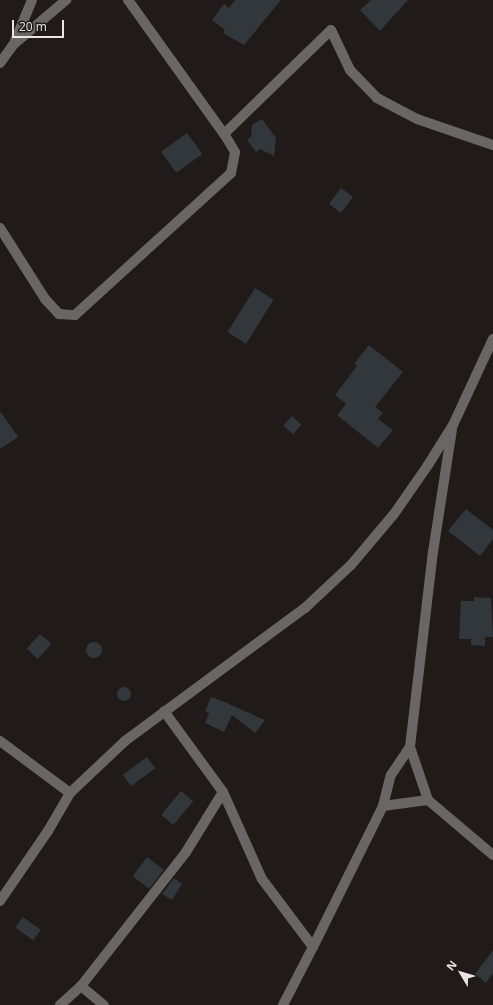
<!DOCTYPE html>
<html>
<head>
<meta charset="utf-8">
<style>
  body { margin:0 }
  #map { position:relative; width:493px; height:1005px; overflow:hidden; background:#201b18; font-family:"Open Sans",sans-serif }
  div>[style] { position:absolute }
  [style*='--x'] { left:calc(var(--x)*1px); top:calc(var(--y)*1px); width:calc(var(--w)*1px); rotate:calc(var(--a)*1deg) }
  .building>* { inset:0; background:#31373a; transform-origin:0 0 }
  .round { border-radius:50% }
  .minor>* { height:10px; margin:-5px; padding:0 5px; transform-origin:5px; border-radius:5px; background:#696665 }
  span { translate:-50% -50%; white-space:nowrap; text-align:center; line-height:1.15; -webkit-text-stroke:3.5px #201b18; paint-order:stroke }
  .north { position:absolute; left:441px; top:953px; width:40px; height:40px; -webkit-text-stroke:3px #201b18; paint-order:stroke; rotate:308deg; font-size:11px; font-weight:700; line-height:16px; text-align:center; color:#e9e5e3 }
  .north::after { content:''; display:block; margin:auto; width:14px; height:18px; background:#e9e5e3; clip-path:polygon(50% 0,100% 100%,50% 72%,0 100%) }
  .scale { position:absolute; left:12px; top:20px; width:52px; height:18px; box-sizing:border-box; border:2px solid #e9e5e3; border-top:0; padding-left:5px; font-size:12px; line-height:14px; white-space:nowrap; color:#e9e5e3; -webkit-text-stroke:3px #201b18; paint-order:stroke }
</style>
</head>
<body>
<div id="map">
  <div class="building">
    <div style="clip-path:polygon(235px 0,281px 0,244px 45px,223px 33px,225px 30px,212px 20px,224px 4px,229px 8px)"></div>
    <div style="clip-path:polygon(371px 0,408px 0,380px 31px,360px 10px)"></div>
    <div style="clip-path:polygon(262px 119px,276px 138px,274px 156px,260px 149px,256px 152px,247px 140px,251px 137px,252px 125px)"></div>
    <div style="left:187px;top:133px;width:26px;height:32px;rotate:54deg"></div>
    <div style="left:341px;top:188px;width:15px;height:20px;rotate:37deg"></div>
    <div style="left:255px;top:288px;width:22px;height:52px;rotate:32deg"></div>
    <div style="clip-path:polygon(369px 345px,403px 372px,375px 407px,383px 413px,378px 419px,393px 430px,378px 448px,337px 415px,346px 404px,335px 395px,357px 366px,354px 364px)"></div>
    <div style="clip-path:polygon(0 411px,18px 437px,0 449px)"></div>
    <div style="left:292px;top:416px;width:13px;height:13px;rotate:42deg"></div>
    <div style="clip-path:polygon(466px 509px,493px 530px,493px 539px,480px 556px,448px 531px)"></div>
    <div style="clip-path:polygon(474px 597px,491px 598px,493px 637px,485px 637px,485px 646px,471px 645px,471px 639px,459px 639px,461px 601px,474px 601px)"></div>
    <div style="left:40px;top:634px;width:15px;height:20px;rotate:42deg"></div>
    <div class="round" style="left:86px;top:642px;width:16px;height:16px"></div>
    <div class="round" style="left:117px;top:687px;width:14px;height:14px"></div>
    <div style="clip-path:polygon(211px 697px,222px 701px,265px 720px,255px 733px,232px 715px,224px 732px,205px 723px,209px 713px,205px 711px)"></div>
    <div style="left:147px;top:757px;width:14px;height:30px;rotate:54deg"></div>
    <div style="left:181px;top:791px;width:16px;height:31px;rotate:40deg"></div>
    <div style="left:147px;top:857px;width:21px;height:24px;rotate:37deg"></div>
    <div style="clip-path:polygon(174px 878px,182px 884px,172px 900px,162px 894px)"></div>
    <div style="left:23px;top:917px;width:22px;height:13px;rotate:36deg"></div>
    <div style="clip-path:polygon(493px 950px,493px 973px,486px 983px,475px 974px)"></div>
  </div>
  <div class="minor">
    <div style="--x:15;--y:41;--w:44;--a:-67.5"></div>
    <div style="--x:0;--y:63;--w:22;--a:-54"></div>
    <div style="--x:13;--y:45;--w:70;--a:-40.3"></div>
    <div style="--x:224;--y:134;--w:149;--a:-44.2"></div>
    <div style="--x:331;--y:30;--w:44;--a:64.6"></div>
    <div style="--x:350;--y:70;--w:39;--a:46"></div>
    <div style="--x:377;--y:98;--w:45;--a:27.7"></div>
    <div style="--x:417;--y:119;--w:80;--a:18.9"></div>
    <div style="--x:0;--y:228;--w:84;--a:57.6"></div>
    <div style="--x:45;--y:299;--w:21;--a:47"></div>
    <div style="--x:59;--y:314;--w:16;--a:4"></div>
    <div style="--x:75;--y:315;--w:211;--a:-42.3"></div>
    <div style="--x:231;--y:173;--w:21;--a:-79"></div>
    <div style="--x:235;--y:152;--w:21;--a:-121"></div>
    <div style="--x:224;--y:134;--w:165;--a:-125.6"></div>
    <div style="--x:0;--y:741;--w:87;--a:36.6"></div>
    <div style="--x:410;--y:747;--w:56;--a:71.2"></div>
    <div style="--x:223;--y:792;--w:95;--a:65.9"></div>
    <div style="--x:262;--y:879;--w:85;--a:53.1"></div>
    <div style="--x:313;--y:947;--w:157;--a:-63.6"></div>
    <div style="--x:383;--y:806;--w:32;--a:-76"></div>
    <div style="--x:391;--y:775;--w:34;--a:-56"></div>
    <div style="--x:410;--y:747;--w:196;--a:-83.3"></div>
    <div style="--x:433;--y:552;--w:124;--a:-81.2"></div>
    <div style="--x:383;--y:806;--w:45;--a:-7.6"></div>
    <div style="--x:428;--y:800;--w:85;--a:40.2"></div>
    <div style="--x:0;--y:901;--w:85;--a:-55.6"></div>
    <div style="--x:48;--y:831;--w:44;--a:-59.9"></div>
    <div style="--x:70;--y:793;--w:76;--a:-43.4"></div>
    <div style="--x:125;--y:741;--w:224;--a:-36.5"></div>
    <div style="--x:305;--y:608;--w:63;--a:-43.1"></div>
    <div style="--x:351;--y:565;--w:67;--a:-49.9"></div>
    <div style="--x:394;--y:514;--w:60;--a:-55.2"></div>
    <div style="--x:428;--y:465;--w:47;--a:-58"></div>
    <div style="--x:453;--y:425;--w:95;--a:-65.1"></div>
    <div style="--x:81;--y:986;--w:30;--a:40"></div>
    <div style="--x:60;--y:1005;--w:28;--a:-42"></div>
    <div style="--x:81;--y:986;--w:170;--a:-51.9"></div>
    <div style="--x:186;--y:852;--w:70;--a:-58.3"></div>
    <div style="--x:223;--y:792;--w:100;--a:-126.1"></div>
    <div style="--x:283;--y:1005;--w:65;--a:-62.7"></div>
  </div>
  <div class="north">N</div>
  <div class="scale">20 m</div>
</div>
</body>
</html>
